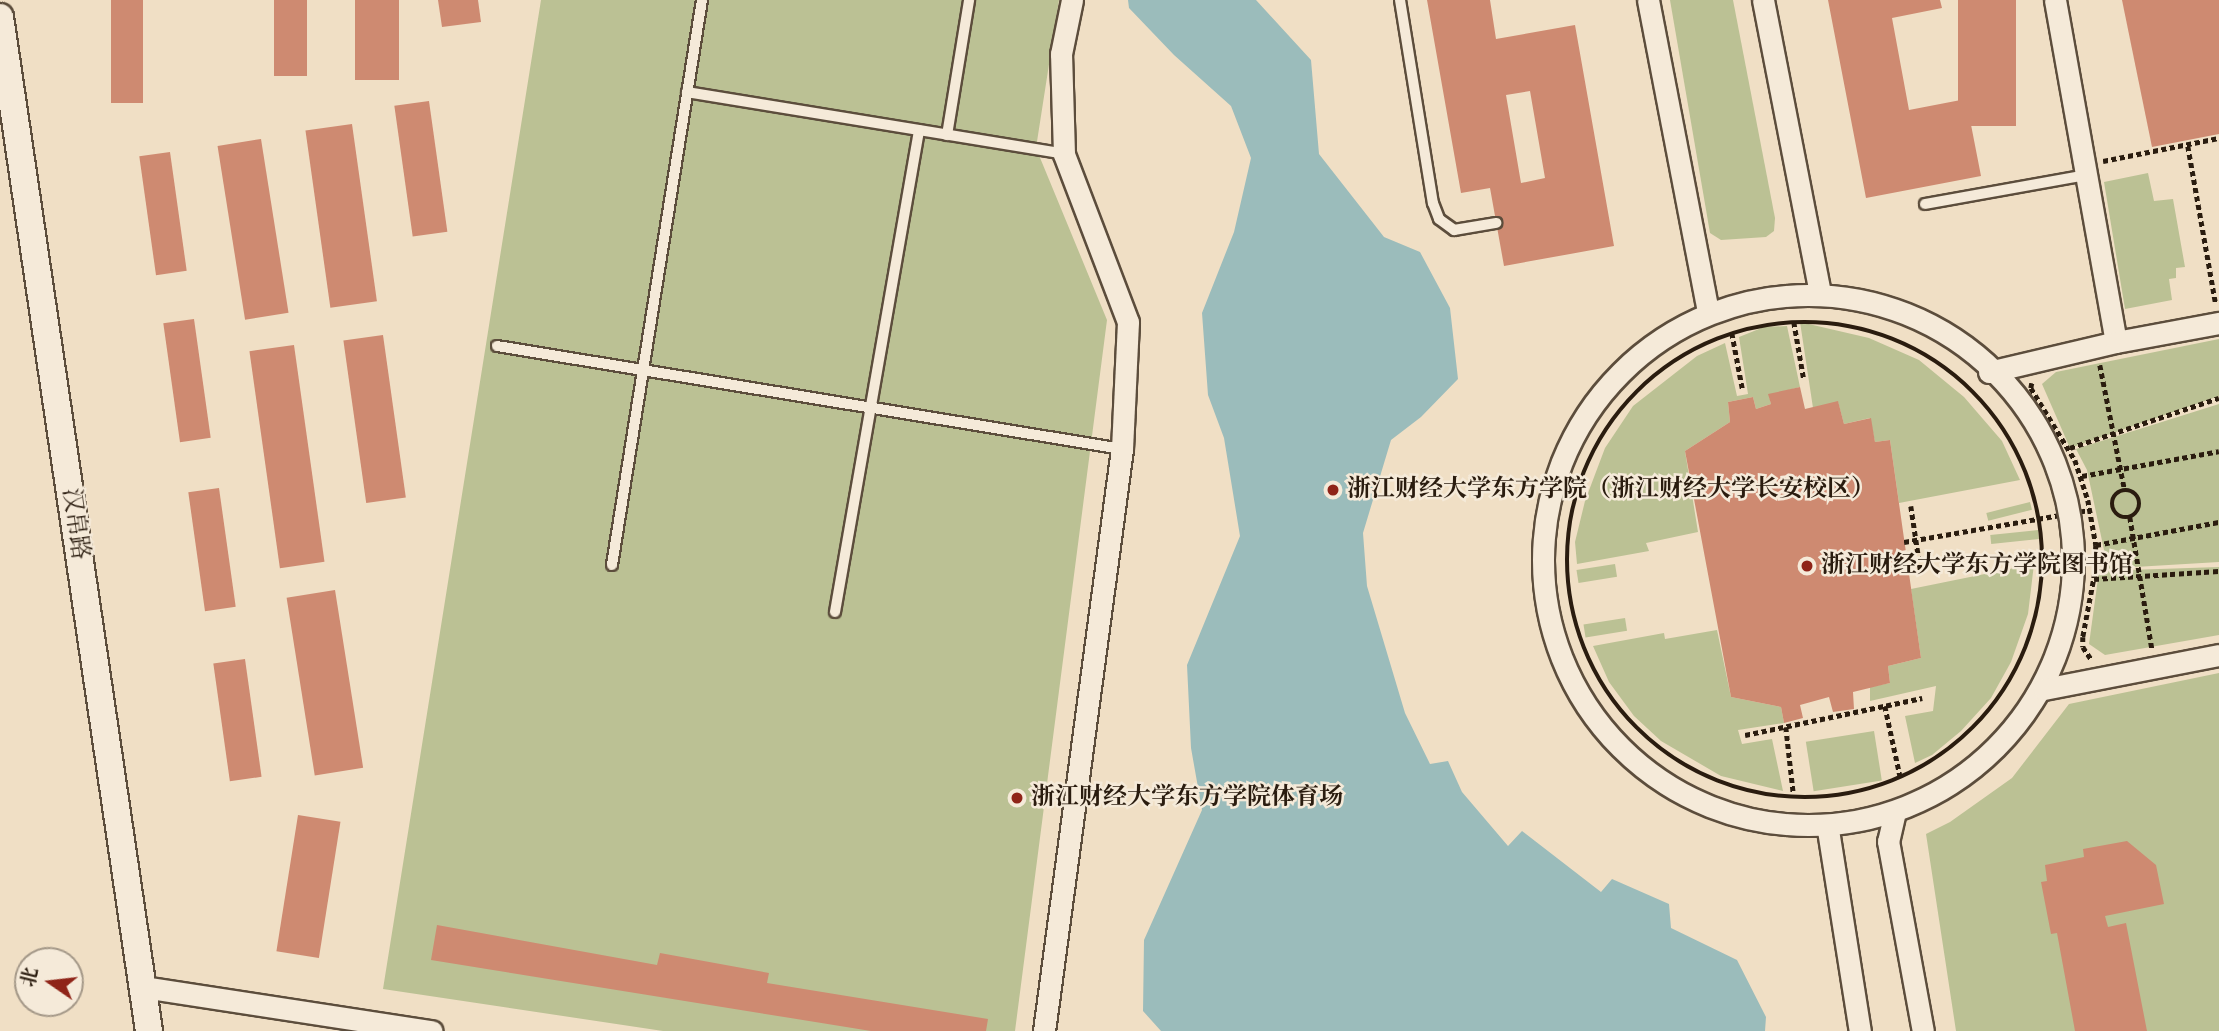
<!DOCTYPE html>
<html>
<head>
<meta charset="utf-8">
<style>
  body { margin:0 }
  #map { position:relative; width:2219px; height:1031px; overflow:hidden; background:#f0dfc5; font-family:"IM FELL DW Pica","Noto Serif SC",serif }
  div>[style] { position:absolute }
  [style*='--x'] { left:calc(var(--x)*1px); top:calc(var(--y)*1px); width:calc(var(--w)*1px); rotate:calc(var(--a)*1deg) }
  .green>* { inset:0; background:#bbc194; transform-origin:0 0 }
  .water>* { inset:0; background:#9bbcbb }
  .building>* { inset:0; background:#ce8a71; transform-origin:0 0 }
  .path>* { height:4.5px; margin-top:-2.25px; transform-origin:0; background:repeating-linear-gradient(90deg,#2a1c0f 0 5px,transparent 0 8.5px) }
  .path>.ring { margin:-2.25px; padding:0; box-sizing:content-box; background:none; border:4.5px solid #2a1c0f; border-radius:50% }
  .roads { filter:drop-shadow(2px 0 #5c4d3c) drop-shadow(-2px 0 #5c4d3c) drop-shadow(0 2px #5c4d3c) drop-shadow(0 -2px #5c4d3c) }
  .service>* { height:10px; margin:-5px; padding:0 5px; transform-origin:5px; border-radius:5px; background:#f5ead9 }
  .minor>* { height:21px; margin:-10.5px; padding:0 10.5px; transform-origin:10.5px; border-radius:10.5px; background:#f5ead9 }
  .minor>.ring { margin:-10.5px; padding:0; box-sizing:content-box; background:none; border:21px solid #f5ead9; border-radius:50% }
  .tertiary>* { height:26px; margin:-13px; padding:0 13px; transform-origin:13px; border-radius:13px; background:#f5ead9 }
  .dots>* { width:19px; height:19px; translate:-50% -50%; box-sizing:border-box; border:4px solid #f5ead9; border-radius:50% }
  span { translate:-50% -50%; white-space:nowrap; text-align:center; line-height:1.15; -webkit-text-stroke:5px #f5ead9; paint-order:stroke }
  .poi-label { font-size:24px; color:#2a1c0f; font-weight:700 }
  .left { translate:0 -50%; text-align:left }
  .street-label { font-size:24px; color:#2a1c0f }
  .north { position:absolute; left:14px; top:947px; width:70px; height:70px; box-sizing:border-box; background:#f5ead9; border:2px solid #a49888; border-radius:50%; rotate:284deg; font-size:19px; font-weight:700; line-height:28px; text-align:center; color:#2a1c0f }
  .north::after { content:''; display:block; margin:auto; width:24px; height:32px; background:#8f2418; clip-path:polygon(50% 0,100% 100%,50% 72%,0 100%) }
</style>
</head>
<body>
<div id="map">
  <div class="green">
    <div style="clip-path:polygon(541px 0,1059px 0,1036px 148px,1107px 320px,1015px 1031px,663px 1031px,383px 989px)"></div>
    <div style="clip-path:polygon(1670px 0,1733px 0,1775px 218px,1774px 231px,1766px 237px,1721px 240px,1710px 233px)"></div>
    <div style="clip-path:polygon(2148px 173px,2154px 201px,2173px 199px,2185px 267px,2176px 268px,2176px 278px,2169px 279px,2172px 300px,2125px 309px,2104px 182px)"></div>
    <div style="clip-path:polygon(1800px 322px,1869px 338px,1919px 360px,1964px 397px,2002px 441px,2020px 480px,1899px 503px,1890px 440px,1875px 442px,1870px 418px,1844px 424px,1838px 402px,1813px 408px)"></div>
    <div style="clip-path:polygon(1787px 326px,1800px 387px,1769px 395px,1771px 404px,1756px 409px,1753px 397px,1728px 402px,1730px 422px,1685px 451px,1698px 532px,1646px 543px,1649px 551px,1577px 564px,1575px 542px,1585px 501px,1605px 448px,1633px 406px,1697px 356px,1725px 343px,1737px 396px,1748px 394px,1739px 337px,1764px 327px)"></div>
    <div style="clip-path:polygon(2219px 339px,2219px 396px,2070px 448px,2042px 384px,2056px 372px)"></div>
    <div style="clip-path:polygon(2219px 404px,2219px 562px,2101px 569px,2104px 550px,2087px 470px,2076px 449px)"></div>
    <div style="left:2030px;top:502px;width:8px;height:45px;rotate:76deg"></div>
    <div style="left:2038px;top:530px;width:9px;height:48px;rotate:84deg"></div>
    <div style="left:1615px;top:564px;width:13px;height:39px;rotate:81deg"></div>
    <div style="clip-path:polygon(2034px 564px,2028px 614px,2011px 662px,1991px 698px,1961px 731px,1932px 755px,1915px 763px,1905px 716px,1933px 711px,1936px 686px,1870px 701px,1870px 687px,1890px 683px,1888px 666px,1921px 658px,1911px 589px)"></div>
    <div style="clip-path:polygon(2219px 567px,2219px 635px,2105px 655px,2089px 644px,2099px 571px)"></div>
    <div style="left:1625px;top:618px;width:13px;height:42px;rotate:81deg"></div>
    <div style="clip-path:polygon(1717px 630px,1731px 697px,1781px 707px,1784px 723px,1738px 730px,1742px 744px,1772px 739px,1783px 791px,1721px 776px,1661px 741px,1634px 716px,1609px 682px,1593px 646px,1664px 633px,1665px 639px)"></div>
    <div style="clip-path:polygon(2219px 673px,2219px 1031px,1956px 1031px,1926px 834px,1950px 822px,2012px 778px,2069px 704px)"></div>
    <div style="left:1874px;top:731px;width:50px;height:69px;rotate:81deg"></div>
  </div>
  <div class="water">
    <div style="clip-path:polygon(1128px 0,1256px 0,1311px 60px,1319px 154px,1384px 237px,1420px 252px,1450px 308px,1458px 379px,1421px 417px,1391px 440px,1363px 533px,1367px 586px,1405px 713px,1430px 764px,1448px 761px,1462px 792px,1508px 846px,1522px 831px,1601px 892px,1612px 879px,1669px 904px,1671px 928px,1737px 960px,1766px 1017px,1765px 1031px,1161px 1031px,1143px 1011px,1144px 940px,1202px 810px,1191px 748px,1187px 665px,1240px 536px,1224px 438px,1208px 395px,1202px 313px,1234px 232px,1251px 158px,1231px 106px,1174px 55px,1129px 8px)"></div>
  </div>
  <div class="building">
    <div style="left:111px;top:0;width:32px;height:103px"></div>
    <div style="left:274px;top:0;width:33px;height:76px"></div>
    <div style="left:355px;top:0;width:44px;height:80px"></div>
    <div style="clip-path:polygon(438px 0,478px 0,481px 22px,442px 27px)"></div>
    <div style="clip-path:polygon(evenodd,1427px 0,1490px 0,1496px 39px,1575px 25px,1614px 246px,1504px 266px,1490px 188px,1461px 193px,1427px 0,1530px 91px,1545px 178px,1521px 183px,1506px 95px,1530px 91px)"></div>
    <div style="clip-path:polygon(1828px 0,1940px 0,1942px 8px,1892px 18px,1909px 110px,1966px 99px,1981px 176px,1866px 198px)"></div>
    <div style="left:1958px;top:0;width:58px;height:126px"></div>
    <div style="clip-path:polygon(2122px 0,2219px 0,2219px 134px,2152px 147px)"></div>
    <div style="left:429px;top:101px;width:132px;height:35px;rotate:82deg"></div>
    <div style="left:352px;top:124px;width:179px;height:47px;rotate:82deg"></div>
    <div style="left:261px;top:139px;width:176px;height:44px;rotate:81deg"></div>
    <div style="left:170px;top:152px;width:120px;height:31px;rotate:82deg"></div>
    <div style="left:194px;top:319px;width:120px;height:31px;rotate:82deg"></div>
    <div style="left:383px;top:335px;width:164px;height:40px;rotate:82deg"></div>
    <div style="left:294px;top:345px;width:219px;height:45px;rotate:82deg"></div>
    <div style="clip-path:polygon(1800px 387px,1805px 409px,1838px 401px,1844px 424px,1871px 418px,1875px 442px,1890px 440px,1921px 658px,1888px 666px,1890px 683px,1853px 692px,1854px 709px,1833px 712px,1829px 697px,1800px 705px,1803px 718px,1784px 723px,1781px 707px,1731px 697px,1685px 451px,1730px 422px,1728px 402px,1753px 397px,1756px 409px,1771px 404px,1768px 394px)"></div>
    <div style="left:219px;top:488px;width:120px;height:31px;rotate:82deg"></div>
    <div style="left:335px;top:590px;width:180px;height:49px;rotate:81deg"></div>
    <div style="left:245px;top:659px;width:119px;height:32px;rotate:82deg"></div>
    <div style="left:298px;top:815px;width:43px;height:138px;rotate:9deg"></div>
    <div style="clip-path:polygon(2127px 841px,2156px 865px,2164px 904px,2105px 916px,2108px 927px,2126px 923px,2147px 1031px,2075px 1031px,2057px 933px,2051px 934px,2041px 882px,2047px 881px,2045px 865px,2084px 857px,2083px 849px)"></div>
    <div style="clip-path:polygon(437px 925px,657px 965px,660px 953px,769px 973px,767px 983px,988px 1019px,986px 1031px,871px 1031px,431px 960px)"></div>
  </div>
  <div class="path">
    <div style="--x:2188;--y:146;--w:160;--a:80"></div>
    <div style="--x:2103;--y:161;--w:118;--a:-11.2"></div>
    <div class="ring" style="left:1567px;top:322px;width:471.5px;height:471.5px"></div>
    <div style="--x:1794;--y:322;--w:59;--a:80.2"></div>
    <div style="--x:1732;--y:333;--w:59;--a:79.3"></div>
    <div style="--x:2100;--y:365;--w:128;--a:78.8"></div>
    <div style="--x:2032;--y:383;--w:5;--a:101"></div>
    <div style="--x:2031;--y:388;--w:84;--a:58.6"></div>
    <div style="--x:2075;--y:460;--w:42;--a:72"></div>
    <div style="--x:2088;--y:500;--w:46;--a:79.9"></div>
    <div style="--x:2096;--y:545;--w:28;--a:92"></div>
    <div style="--x:2095;--y:573;--w:65;--a:100.6"></div>
    <div style="--x:2083;--y:637;--w:10;--a:90"></div>
    <div style="--x:2083;--y:647;--w:14;--a:56"></div>
    <div style="--x:2070;--y:448;--w:157;--a:-18.6"></div>
    <div style="--x:2082;--y:476;--w:139;--a:-10.3"></div>
    <div class="ring" style="left:2112px;top:490px;width:23.5px;height:23.5px"></div>
    <div style="--x:1911;--y:506;--w:68;--a:81.5"></div>
    <div style="--x:2130;--y:517;--w:133;--a:80.5"></div>
    <div style="--x:1904;--y:542;--w:189;--a:-9.8"></div>
    <div style="--x:2096;--y:545;--w:125;--a:-10.6"></div>
    <div style="--x:2094;--y:579;--w:125;--a:-3.7"></div>
    <div style="--x:1885;--y:706;--w:76;--a:77.8"></div>
    <div style="--x:1786;--y:727;--w:71;--a:83.6"></div>
    <div style="--x:1745;--y:735;--w:181;--a:-11.8"></div>
  </div>
  <div class="roads">
    <div class="service">
      <div style="--x:1400;--y:0;--w:206;--a:80.8"></div>
      <div style="--x:1433;--y:203;--w:17;--a:69"></div>
      <div style="--x:1439;--y:219;--w:19;--a:36"></div>
      <div style="--x:1454;--y:230;--w:43;--a:-9.5"></div>
      <div style="--x:687;--y:92;--w:382;--a:9.3"></div>
      <div style="--x:947;--y:135;--w:137;--a:-80.7"></div>
      <div style="--x:1925;--y:204;--w:164;--a:-10.2"></div>
      <div style="--x:497;--y:346;--w:633;--a:9.36"></div>
      <div style="--x:612;--y:565;--w:572;--a:-80.95"></div>
      <div style="--x:835;--y:612;--w:489;--a:-80.1"></div>
    </div>
    <div class="minor">
      <div style="--x:1648;--y:0;--w:313;--a:79.1"></div>
      <div style="--x:1763;--y:0;--w:298;--a:79"></div>
      <div style="--x:2055;--y:0;--w:347;--a:79.9"></div>
      <div class="ring" style="left:1543px;top:295px;width:509px;height:509px"></div>
      <div style="--x:1989;--y:372;--w:130;--a:-13.3"></div>
      <div style="--x:2116;--y:342;--w:105;--a:-10.5"></div>
      <div style="--x:2044;--y:689;--w:178;--a:-11"></div>
      <div style="--x:1894;--y:816;--w:26;--a:103"></div>
      <div style="--x:1888;--y:841;--w:193;--a:79.6"></div>
      <div style="--x:1828;--y:830;--w:204;--a:81"></div>
      <div style="--x:143;--y:987;--w:292;--a:8.7"></div>
      <div style="--x:1044;--y:1031;--w:587;--a:-82.37"></div>
      <div style="--x:1122;--y:449;--w:127;--a:-87.3"></div>
      <div style="--x:1128;--y:322;--w:180;--a:-110.9"></div>
      <div style="--x:1064;--y:154;--w:100;--a:-91.7"></div>
      <div style="--x:1061;--y:54;--w:55;--a:-78.5"></div>
    </div>
    <div class="tertiary">
      <div style="--x:0;--y:17;--w:1025;--a:81.64"></div>
    </div>
  </div>
  <div class="dots">
    <div style="left:1333px;top:490px;background:#8f2418"></div>
    <div style="left:1807px;top:566px;background:#8f2418"></div>
    <div style="left:1017px;top:798px;background:#8f2418"></div>
  </div>
  <div class="poi-label">
    <span class="left" style="left:1347px;top:490px">浙江财经大学东方学院（浙江财经大学长安校区）</span>
    <span class="left" style="left:1821px;top:566px">浙江财经大学东方学院图书馆</span>
    <span class="left" style="left:1031px;top:798px">浙江财经大学东方学院体育场</span>
  </div>
  <div class="street-label">
    <span style="left:75px;top:524px;rotate:82deg">汉帛路</span>
  </div>
  <div class="north">北</div>
</div>
</body>
</html>
